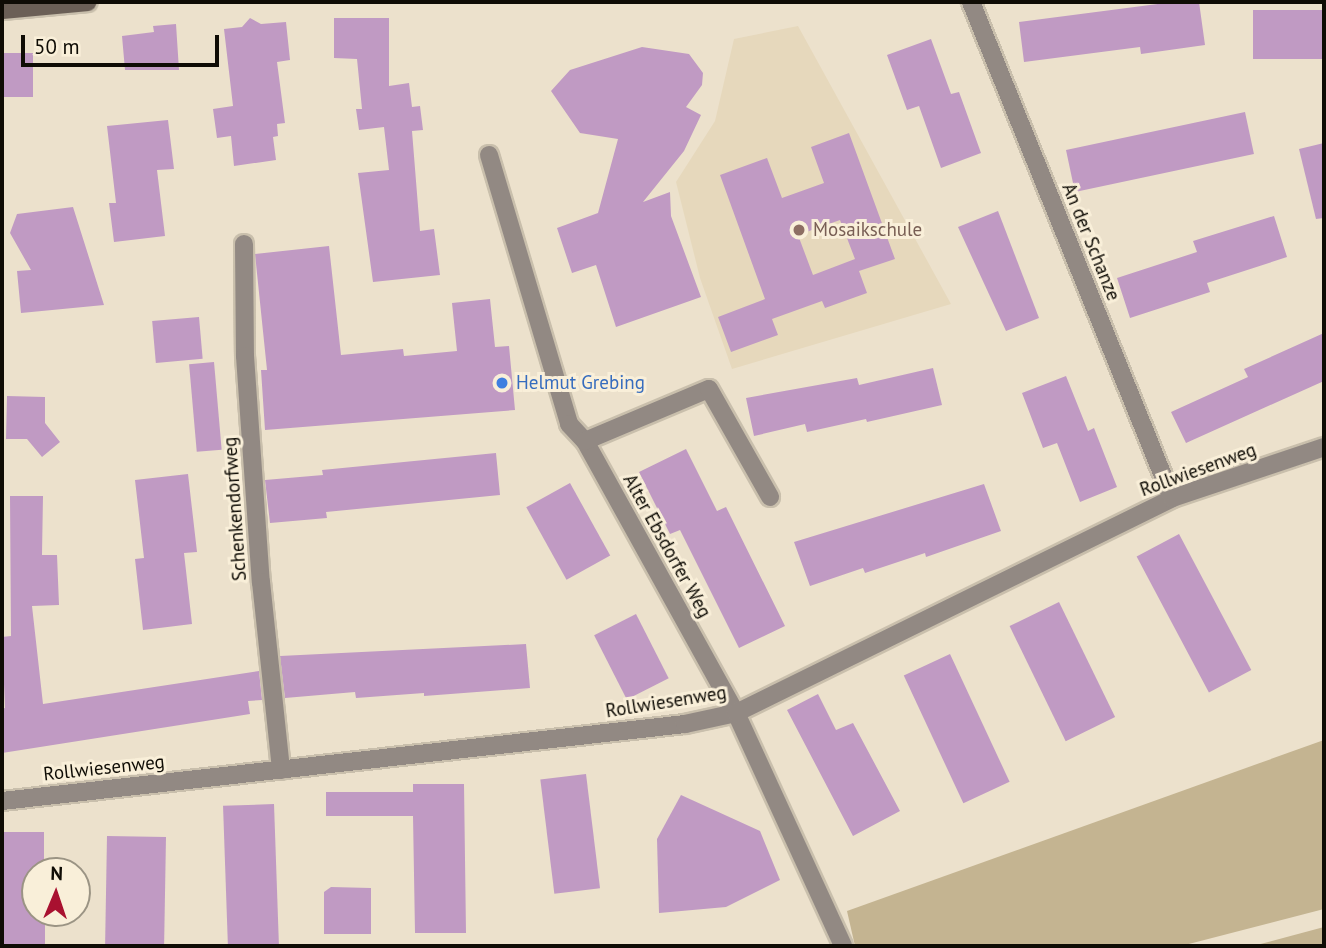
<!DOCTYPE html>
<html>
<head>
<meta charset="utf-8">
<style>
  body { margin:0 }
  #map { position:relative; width:1326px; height:948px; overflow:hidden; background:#ece1cc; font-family:"PT Sans",sans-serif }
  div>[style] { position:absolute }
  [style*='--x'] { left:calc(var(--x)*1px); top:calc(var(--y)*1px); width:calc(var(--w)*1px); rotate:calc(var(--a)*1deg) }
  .built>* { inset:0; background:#e6d8bc }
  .green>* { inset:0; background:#c4b491 }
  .building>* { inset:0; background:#c09ac3; transform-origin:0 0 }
  .roads { filter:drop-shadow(2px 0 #c9bfac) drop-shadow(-2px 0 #c9bfac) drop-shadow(0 2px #c9bfac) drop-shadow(0 -2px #c9bfac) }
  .street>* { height:18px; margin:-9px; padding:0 9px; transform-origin:9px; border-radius:9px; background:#928983 }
  .secondary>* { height:18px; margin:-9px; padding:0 9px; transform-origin:9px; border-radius:9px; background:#6b5f56 }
  .dots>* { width:19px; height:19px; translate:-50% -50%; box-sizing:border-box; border:4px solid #f9efd9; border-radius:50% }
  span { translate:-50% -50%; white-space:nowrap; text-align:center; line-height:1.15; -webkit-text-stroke:6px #f9efd9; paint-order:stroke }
  .education-label { font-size:19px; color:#785e54 }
  .left { translate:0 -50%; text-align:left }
  .street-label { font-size:19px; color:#0f0c05 }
  .shop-label { font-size:19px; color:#366cbe }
  .frame { position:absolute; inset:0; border:4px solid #0f0c05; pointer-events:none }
  .north { position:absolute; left:21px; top:857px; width:70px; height:70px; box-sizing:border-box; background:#f9efd9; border:2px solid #9b9484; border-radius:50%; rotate:2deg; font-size:19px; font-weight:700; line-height:28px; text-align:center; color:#0f0c05 }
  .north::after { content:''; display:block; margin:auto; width:24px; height:32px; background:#a91130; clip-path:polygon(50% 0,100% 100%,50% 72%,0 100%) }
  .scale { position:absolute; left:21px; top:35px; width:198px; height:32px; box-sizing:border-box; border:4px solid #0f0c05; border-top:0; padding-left:9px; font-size:21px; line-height:24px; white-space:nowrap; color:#0f0c05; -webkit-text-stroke:5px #f9efd9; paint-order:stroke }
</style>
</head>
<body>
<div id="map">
  <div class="built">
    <div style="clip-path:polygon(798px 26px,951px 304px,732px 369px,700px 278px,676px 182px,715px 121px,734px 39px)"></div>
  </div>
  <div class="green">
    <div style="clip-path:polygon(1324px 740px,1324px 909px,1181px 946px,855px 946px,847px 911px)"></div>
    <div style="clip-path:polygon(1324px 927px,1324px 946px,1253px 946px)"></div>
  </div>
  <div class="building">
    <div style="clip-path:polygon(1173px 2px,1199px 2px,1205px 45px,1141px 54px,1140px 47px,1024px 62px,1019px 22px)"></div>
    <div style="left:1324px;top:10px;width:49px;height:71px;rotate:90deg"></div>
    <div style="clip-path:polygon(250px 18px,261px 24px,286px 22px,290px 60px,277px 62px,285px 123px,277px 124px,278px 136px,273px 137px,276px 160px,234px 166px,231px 136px,217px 138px,213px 109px,233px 106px,224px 29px,242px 27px)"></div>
    <div style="clip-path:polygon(334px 18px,389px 18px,389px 86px,409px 83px,412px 107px,420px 106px,423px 130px,412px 131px,420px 231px,434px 229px,440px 275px,373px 282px,358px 173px,389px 170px,384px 127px,359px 130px,356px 109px,362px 109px,357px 59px,334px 58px)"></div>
    <div style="clip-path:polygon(176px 24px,179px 70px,125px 70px,122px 36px,154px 32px,153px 26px)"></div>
    <div style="clip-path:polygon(931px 39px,951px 94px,959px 92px,981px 153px,941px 168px,919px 106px,907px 110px,887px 55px)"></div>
    <div style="clip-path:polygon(642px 47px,689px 54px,703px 73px,702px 85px,686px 107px,701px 115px,684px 151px,643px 202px,670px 192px,671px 216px,701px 297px,616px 327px,596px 265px,572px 273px,557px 228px,598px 213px,618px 139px,580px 133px,551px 91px,570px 70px)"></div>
    <div style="left:2px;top:53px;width:31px;height:44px"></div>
    <div style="left:1245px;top:112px;width:43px;height:183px;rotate:78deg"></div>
    <div style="clip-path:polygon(168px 120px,174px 169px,157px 170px,165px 236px,114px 242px,109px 203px,116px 203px,107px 126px)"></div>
    <div style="clip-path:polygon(evenodd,849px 133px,895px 259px,859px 271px,867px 293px,825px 308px,822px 301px,772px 319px,778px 335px,731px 352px,718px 317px,765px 299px,720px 175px,767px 158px,782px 198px,824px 183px,811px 147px,849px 133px,840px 220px,855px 259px,813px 275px,798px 235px,840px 220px)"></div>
    <div style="clip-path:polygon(1324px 143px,1324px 218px,1316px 219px,1299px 149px)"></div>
    <div style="clip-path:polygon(73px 207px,104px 305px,21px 313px,17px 271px,31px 270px,10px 233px,17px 214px)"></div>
    <div style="clip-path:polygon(998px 211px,1039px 318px,1006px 331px,958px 227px)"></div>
    <div style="clip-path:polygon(1274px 216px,1287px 257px,1207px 283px,1210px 292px,1130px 318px,1117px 278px,1197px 252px,1193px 241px)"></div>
    <div style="clip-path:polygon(329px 246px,341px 355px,403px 349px,404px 356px,457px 351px,452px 303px,490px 299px,495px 347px,509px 346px,515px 410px,265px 430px,261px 370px,267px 370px,255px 254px)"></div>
    <div style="left:199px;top:317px;width:42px;height:47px;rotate:85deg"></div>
    <div style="clip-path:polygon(1324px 333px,1324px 381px,1186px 443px,1171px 412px,1248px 377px,1244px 369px)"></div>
    <div style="left:214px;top:362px;width:88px;height:25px;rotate:85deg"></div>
    <div style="clip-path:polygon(933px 368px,942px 405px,867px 422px,866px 419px,807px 432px,805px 424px,754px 436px,746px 398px,857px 378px,859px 385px)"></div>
    <div style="clip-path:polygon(1066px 376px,1088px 431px,1094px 428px,1117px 487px,1080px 502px,1057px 443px,1043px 448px,1022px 393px)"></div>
    <div style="clip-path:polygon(7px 396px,45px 397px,45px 423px,60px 442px,42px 457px,27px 439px,6px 439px)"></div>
    <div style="clip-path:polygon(686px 449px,717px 511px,726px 507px,785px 626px,739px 648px,680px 530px,670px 534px,639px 472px)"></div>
    <div style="clip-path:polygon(496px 453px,500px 495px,326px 512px,327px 518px,270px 523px,265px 480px,323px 475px,322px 470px)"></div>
    <div style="clip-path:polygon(188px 474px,197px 552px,184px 553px,192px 624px,143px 630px,135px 559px,144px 558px,135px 480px)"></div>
    <div style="left:570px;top:483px;width:83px;height:50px;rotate:61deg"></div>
    <div style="clip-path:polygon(984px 484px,1001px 531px,926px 557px,925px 553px,865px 573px,863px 568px,810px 586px,794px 542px)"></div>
    <div style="clip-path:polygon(10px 496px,43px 496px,42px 555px,57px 555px,59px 605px,32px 606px,43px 704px,259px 671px,262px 700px,248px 701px,250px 714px,2px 753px,2px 709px,5px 708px,2px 637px,11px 636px)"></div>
    <div style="left:1179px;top:534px;width:154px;height:48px;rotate:62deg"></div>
    <div style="left:1059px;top:602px;width:128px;height:55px;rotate:64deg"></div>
    <div style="left:636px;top:614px;width:72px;height:47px;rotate:63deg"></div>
    <div style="clip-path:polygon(526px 644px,530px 688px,424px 696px,424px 693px,356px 698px,355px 692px,285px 698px,280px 656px)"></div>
    <div style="left:950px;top:654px;width:141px;height:51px;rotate:65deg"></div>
    <div style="clip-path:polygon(818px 694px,836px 730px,853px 723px,900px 811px,853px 836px,787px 710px)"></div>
    <div style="left:586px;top:774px;width:115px;height:46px;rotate:83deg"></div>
    <div style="clip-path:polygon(413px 784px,464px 784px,466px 933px,415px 933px,413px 816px,326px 816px,326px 792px,413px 792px)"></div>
    <div style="clip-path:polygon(681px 795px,760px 831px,780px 880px,726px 907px,659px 913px,657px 839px)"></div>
    <div style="left:274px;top:804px;width:142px;height:51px;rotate:88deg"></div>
    <div style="clip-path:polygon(2px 832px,44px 832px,44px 871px,35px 871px,35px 913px,45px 913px,45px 946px,2px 946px)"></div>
    <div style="left:107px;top:836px;width:59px;height:110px;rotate:1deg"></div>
    <div style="clip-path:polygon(331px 887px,371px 888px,371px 934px,324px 934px,324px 892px)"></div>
  </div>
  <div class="roads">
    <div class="street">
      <div style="--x:971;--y:2;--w:535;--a:67.94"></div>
      <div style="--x:489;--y:155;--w:281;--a:73.4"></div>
      <div style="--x:569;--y:424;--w:23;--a:47"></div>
      <div style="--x:585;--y:441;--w:311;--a:61"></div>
      <div style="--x:736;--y:713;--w:256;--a:65.3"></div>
      <div style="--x:244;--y:244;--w:112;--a:89.5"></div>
      <div style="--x:245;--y:356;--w:227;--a:86"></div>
      <div style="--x:261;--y:582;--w:189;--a:83.9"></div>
      <div style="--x:585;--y:441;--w:134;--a:-22.8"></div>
      <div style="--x:709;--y:389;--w:124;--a:60.5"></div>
      <div style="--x:2;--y:801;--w:687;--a:-6.43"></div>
      <div style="--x:685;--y:724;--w:52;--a:-12.2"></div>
      <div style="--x:736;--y:713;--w:486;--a:-26.2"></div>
      <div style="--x:1172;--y:498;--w:160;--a:-18.5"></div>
    </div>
    <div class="secondary">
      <div style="--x:2;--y:10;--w:86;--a:-5.3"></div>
    </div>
  </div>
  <div class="dots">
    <div style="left:799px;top:230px;background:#8d6e63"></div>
    <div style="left:502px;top:383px;background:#3f7fe0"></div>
  </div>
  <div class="education-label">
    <span class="left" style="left:813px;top:230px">Mosaikschule</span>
  </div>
  <div class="street-label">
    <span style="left:1091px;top:242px;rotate:68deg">An der Schanze</span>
    <span style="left:1198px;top:470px;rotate:-20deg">Rollwiesenweg</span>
    <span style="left:235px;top:509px;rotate:-94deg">Schenkendorfweg</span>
    <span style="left:667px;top:546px;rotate:61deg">Alter Ebsdorfer Weg</span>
    <span style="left:666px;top:702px;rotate:-9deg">Rollwiesenweg</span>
    <span style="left:104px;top:768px;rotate:-6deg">Rollwiesenweg</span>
  </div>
  <div class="shop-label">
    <span class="left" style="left:516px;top:383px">Helmut Grebing</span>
  </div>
  <div class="frame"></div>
  <div class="north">N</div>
  <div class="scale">50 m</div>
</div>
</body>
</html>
